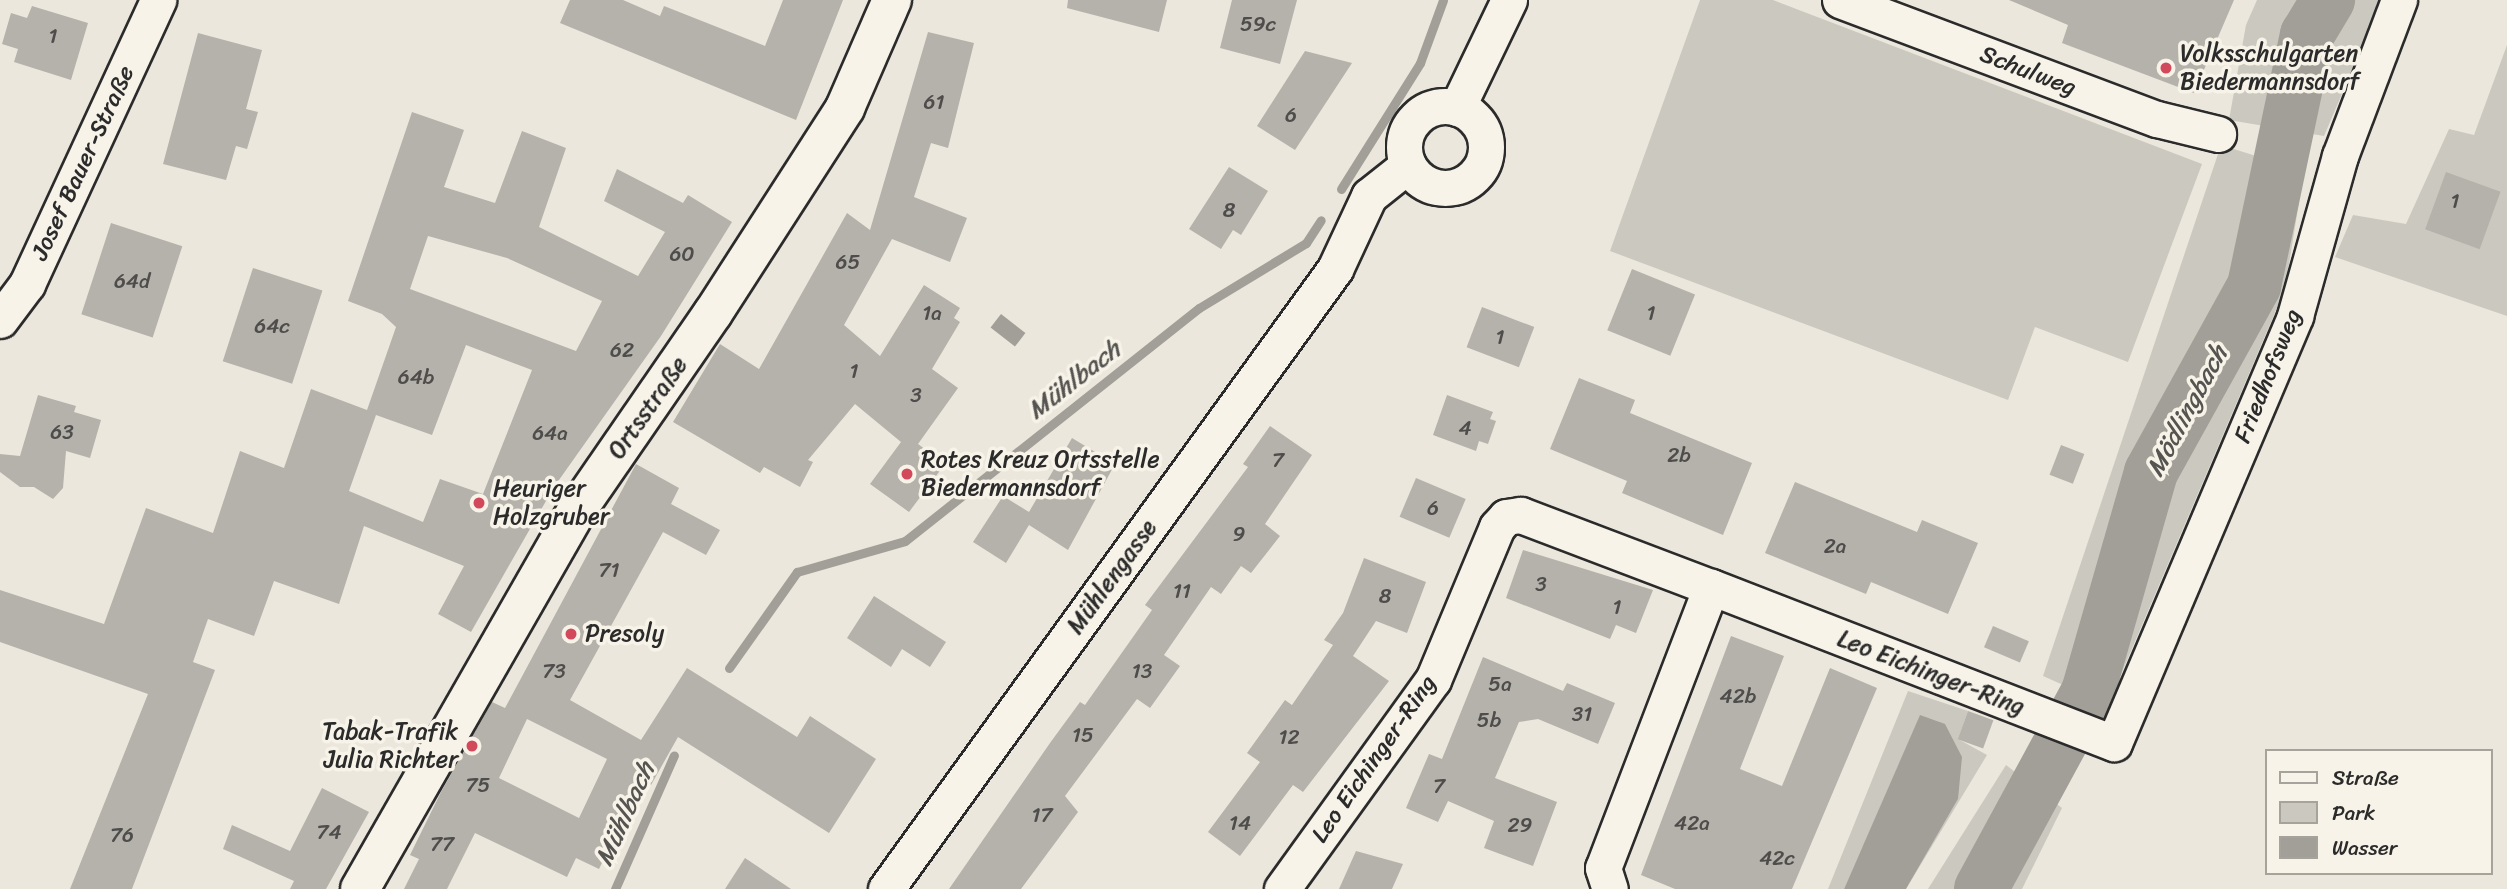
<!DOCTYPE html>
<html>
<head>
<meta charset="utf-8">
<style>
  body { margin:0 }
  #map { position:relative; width:2507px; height:889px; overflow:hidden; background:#ebe7dd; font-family:Sriracha,sans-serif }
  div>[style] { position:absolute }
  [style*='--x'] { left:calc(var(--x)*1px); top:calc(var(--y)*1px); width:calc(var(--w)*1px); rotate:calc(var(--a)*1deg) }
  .green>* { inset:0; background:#cbc8bf }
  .water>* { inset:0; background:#a29f98; transform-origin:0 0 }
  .stream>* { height:9px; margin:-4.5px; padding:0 4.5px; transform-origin:4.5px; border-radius:4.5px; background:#a29f98 }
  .river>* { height:54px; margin:-27px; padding:0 27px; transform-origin:27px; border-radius:27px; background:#a29f98 }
  .building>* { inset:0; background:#b5b2ab; transform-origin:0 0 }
  .roads { filter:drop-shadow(2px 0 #2b2b2b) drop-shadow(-2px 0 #2b2b2b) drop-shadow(0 2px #2b2b2b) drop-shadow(0 -2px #2b2b2b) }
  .minor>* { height:35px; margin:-17.5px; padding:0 17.5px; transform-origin:17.5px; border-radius:17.5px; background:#f7f3e8 }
  .minor>.ring { margin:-17.5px; padding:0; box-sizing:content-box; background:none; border:35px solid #f7f3e8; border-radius:50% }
  .tertiary>* { height:38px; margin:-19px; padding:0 19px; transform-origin:19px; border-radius:19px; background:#f7f3e8 }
  .dots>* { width:19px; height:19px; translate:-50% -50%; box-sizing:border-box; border:4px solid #f7f3e8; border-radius:50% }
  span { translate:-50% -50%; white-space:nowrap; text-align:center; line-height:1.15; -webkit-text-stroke:7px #f7f3e8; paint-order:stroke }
  .number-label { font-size:21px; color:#4e4d4b }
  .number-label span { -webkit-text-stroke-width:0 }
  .poi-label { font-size:24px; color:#2b2b2b }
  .left { translate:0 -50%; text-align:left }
  .right { translate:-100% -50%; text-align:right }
  .street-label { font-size:24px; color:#2b2b2b }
  .water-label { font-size:26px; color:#555451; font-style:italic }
  .legend { position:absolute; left:2265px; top:749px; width:228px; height:126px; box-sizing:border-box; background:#f7f3e8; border:2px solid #a5a39c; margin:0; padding:9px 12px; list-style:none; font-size:21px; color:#2b2b2b }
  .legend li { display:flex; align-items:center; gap:14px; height:35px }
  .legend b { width:35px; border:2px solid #a5a39c }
</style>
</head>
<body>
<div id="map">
  <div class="green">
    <div style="clip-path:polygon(1700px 0,1773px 0,2202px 164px,2128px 362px,2035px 327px,2008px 400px,1610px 251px)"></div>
    <div style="clip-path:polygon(2257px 0,2382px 0,2324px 136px,2229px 120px,2246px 25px)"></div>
    <div style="clip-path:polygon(2507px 45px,2507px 316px,2335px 257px,2353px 215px,2406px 224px,2449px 129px,2474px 135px)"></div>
    <div style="clip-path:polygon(2221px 145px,2304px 171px,2285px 289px,2108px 705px,2043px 676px)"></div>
    <div style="clip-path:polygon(1908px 691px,1968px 711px,1958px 739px,1987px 755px,1906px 889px,1958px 799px,1920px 716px,1844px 889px,1828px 889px)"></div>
    <div style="clip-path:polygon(2006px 765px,2062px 808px,2022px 889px,1928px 889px)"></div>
  </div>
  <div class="water">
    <div style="left:1001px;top:314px;width:31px;height:17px;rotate:38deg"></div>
    <div style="clip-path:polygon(1920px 715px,1945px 724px,1962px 757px,1958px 799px,1906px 889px,1844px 889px)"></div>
  </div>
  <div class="stream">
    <div style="--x:1341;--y:189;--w:149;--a:-57.9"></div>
    <div style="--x:1420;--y:63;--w:67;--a:-69.9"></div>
    <div style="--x:729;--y:668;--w:118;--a:-54.7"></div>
    <div style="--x:797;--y:572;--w:112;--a:-16"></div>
    <div style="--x:905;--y:541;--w:375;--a:-38.4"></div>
    <div style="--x:1199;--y:308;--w:125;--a:-31.3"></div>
    <div style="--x:1306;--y:243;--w:27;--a:-57"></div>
    <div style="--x:615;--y:889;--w:146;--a:-66.2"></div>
  </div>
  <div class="river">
    <div style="--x:1981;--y:889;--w:224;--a:-61.5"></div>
    <div style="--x:2088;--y:692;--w:229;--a:-74"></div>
    <div style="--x:2151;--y:472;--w:213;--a:-61"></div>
    <div style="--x:2254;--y:286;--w:257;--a:-78.1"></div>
    <div style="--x:2307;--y:35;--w:41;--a:-59"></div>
  </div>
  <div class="building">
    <div style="clip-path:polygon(570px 0,623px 0,660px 16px,664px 6px,765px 46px,783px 0,843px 0,796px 120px,560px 23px)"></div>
    <div style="clip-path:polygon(1068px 0,1167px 0,1159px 32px,1067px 8px)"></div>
    <div style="clip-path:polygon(1232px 0,1297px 0,1280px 64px,1220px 48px)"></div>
    <div style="clip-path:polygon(2009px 0,2234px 0,2194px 93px,2062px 43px,2068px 25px)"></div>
    <div style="clip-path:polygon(32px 6px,88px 23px,71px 80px,14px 62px,18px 49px,2px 44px,11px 13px,27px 18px)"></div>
    <div style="clip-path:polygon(928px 32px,974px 43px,948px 148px,931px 143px,914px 197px,967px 218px,950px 262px,892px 239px,844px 325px,880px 356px,924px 285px,960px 308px,954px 318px,960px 322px,932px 369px,958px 388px,918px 444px,945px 464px,909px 512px,870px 484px,901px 442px,855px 404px,808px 460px,813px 462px,800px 487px,764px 467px,760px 473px,673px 422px,720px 344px,759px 369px,847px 213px,870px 230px)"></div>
    <div style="clip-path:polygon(198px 33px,262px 50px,246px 109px,258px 112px,247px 149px,236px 146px,226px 180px,163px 164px)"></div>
    <div style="clip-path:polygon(1305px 51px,1352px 63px,1295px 150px,1257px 126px)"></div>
    <div style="clip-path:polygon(evenodd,412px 112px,464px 130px,444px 187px,495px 203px,522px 131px,566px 148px,539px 227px,638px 276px,665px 232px,604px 201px,617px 169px,683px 203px,688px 195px,732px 222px,661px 336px,554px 487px,471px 632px,438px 614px,464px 566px,364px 526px,339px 604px,274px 581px,254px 636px,208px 619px,193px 662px,215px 670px,132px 889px,70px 889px,148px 694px,0 642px,0 590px,104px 624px,146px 508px,213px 533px,240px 451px,284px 468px,311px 389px,367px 410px,396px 327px,382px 314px,348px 301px,412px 112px,428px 236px,507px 258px,602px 301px,576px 351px,410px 289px,428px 236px,412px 112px,466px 345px,532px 370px,483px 494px,440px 479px,423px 522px,349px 491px,376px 415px,432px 435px,466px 345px)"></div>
    <div style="clip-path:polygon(1229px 167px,1268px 191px,1241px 235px,1233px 230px,1221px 249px,1189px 229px)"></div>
    <div style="left:2446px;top:172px;width:58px;height:61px;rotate:20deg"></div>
    <div style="left:111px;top:223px;width:75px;height:96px;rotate:18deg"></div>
    <div style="left:253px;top:268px;width:73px;height:98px;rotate:18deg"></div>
    <div style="left:1632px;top:269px;width:68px;height:66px;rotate:22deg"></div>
    <div style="left:1482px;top:307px;width:56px;height:43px;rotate:21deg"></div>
    <div style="clip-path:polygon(1579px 378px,1635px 400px,1630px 413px,1752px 463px,1723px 535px,1622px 493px,1627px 481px,1550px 449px)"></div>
    <div style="clip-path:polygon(38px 395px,76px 406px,74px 412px,101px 420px,90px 458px,66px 451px,63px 488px,53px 499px,34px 487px,20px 487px,0 472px,0 454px,20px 456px)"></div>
    <div style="clip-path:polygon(1447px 395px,1493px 412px,1490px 419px,1496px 421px,1488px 444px,1479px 441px,1476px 451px,1433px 435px)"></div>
    <div style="clip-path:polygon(1270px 426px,1312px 455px,1265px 524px,1280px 536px,1251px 573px,1241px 566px,1221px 594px,1211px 587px,1164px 655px,1180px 666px,1150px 708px,1137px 699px,1065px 796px,1078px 812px,1021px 889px,949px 889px,1050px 743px,1080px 702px,1085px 705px,1152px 610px,1145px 605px,1248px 467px,1243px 464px)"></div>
    <div style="clip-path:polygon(1072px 438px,1115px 464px,1068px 550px,1029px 525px,1006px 563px,973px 542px,1003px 496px,1029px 512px)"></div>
    <div style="left:2061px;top:445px;width:25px;height:32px;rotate:21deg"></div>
    <div style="clip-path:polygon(evenodd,636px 464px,679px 488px,671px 504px,720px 530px,706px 555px,663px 532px,570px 700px,641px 740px,687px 668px,797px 737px,810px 716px,876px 759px,829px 833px,678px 737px,651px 785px,643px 780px,599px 869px,576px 858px,567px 877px,475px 833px,447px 889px,404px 889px,419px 859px,410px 855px,441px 792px,492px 702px,505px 708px,636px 464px,527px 719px,607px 759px,579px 818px,499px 778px,527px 719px)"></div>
    <div style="left:1416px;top:478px;width:54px;height:42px;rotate:23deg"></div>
    <div style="clip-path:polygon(1795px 482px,1917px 532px,1922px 520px,1978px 543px,1948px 614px,1871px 582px,1866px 594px,1765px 553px)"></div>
    <div style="clip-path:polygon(1523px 550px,1653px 590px,1636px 633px,1616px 625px,1610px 639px,1506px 598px)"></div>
    <div style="clip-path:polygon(1364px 558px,1426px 582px,1407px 633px,1376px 621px,1353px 656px,1389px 681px,1303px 792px,1293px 785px,1240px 856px,1208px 832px,1260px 762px,1247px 753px,1285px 700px,1292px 705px,1333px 645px,1324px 640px,1343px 613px)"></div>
    <div style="clip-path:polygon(874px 596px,946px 642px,930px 667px,902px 649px,891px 667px,847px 638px)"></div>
    <div style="left:1993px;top:626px;width:39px;height:23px;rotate:23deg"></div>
    <div style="clip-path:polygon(1731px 636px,1784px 656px,1740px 769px,1782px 786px,1830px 668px,1877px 688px,1792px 889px,1675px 889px,1641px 875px)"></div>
    <div style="clip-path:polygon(1483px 657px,1563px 691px,1567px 683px,1615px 703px,1598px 744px,1538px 719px,1519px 722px,1495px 778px,1557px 802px,1533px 866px,1484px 848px,1494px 821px,1448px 801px,1438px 822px,1406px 808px,1429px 754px,1442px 759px)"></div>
    <div style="left:1968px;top:711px;width:27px;height:30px;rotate:20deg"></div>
    <div style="clip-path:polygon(322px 788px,369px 812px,326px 889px,290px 889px,294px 881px,223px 849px,232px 825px,290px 851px)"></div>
    <div style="clip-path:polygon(1356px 851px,1403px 864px,1392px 889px,1339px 889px)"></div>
    <div style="clip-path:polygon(745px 858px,791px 889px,725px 889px)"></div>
  </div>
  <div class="roads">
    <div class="minor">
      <div style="--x:1840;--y:0;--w:339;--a:20.6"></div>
      <div style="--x:2157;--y:119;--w:63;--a:13.8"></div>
      <div class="ring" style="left:1404px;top:106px;width:47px;height:47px"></div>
      <div style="--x:1457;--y:108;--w:120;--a:-64.3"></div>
      <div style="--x:0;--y:320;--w:45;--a:-53.1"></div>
      <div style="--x:27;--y:284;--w:313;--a:-65.2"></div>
      <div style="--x:1711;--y:587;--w:432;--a:21.2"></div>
      <div style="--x:2114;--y:743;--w:464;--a:-67"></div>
      <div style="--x:2295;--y:316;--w:166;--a:-74.3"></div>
      <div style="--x:2340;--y:156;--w:167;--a:-69.3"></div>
      <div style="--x:886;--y:889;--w:766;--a:-54.09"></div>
      <div style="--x:1335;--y:269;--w:81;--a:-65"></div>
      <div style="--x:1369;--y:196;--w:50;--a:-38.5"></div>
      <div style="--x:1282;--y:889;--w:258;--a:-54.2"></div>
      <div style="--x:1433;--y:680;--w:166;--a:-67.3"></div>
      <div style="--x:1497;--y:527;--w:13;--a:-48"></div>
      <div style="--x:1506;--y:517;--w:15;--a:-8"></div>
      <div style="--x:1521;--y:515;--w:203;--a:20.8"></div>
      <div style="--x:1711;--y:587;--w:301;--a:111"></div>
      <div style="--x:1603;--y:868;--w:22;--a:72"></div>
    </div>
    <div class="tertiary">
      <div style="--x:360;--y:889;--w:437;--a:-60.2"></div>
      <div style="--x:577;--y:510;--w:239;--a:-55.4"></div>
      <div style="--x:713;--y:313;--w:244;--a:-57.2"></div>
      <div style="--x:845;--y:108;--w:118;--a:-66.5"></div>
    </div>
  </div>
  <div class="dots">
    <div style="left:2166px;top:68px;background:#d1495b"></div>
    <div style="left:907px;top:474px;background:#d1495b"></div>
    <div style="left:479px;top:503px;background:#d1495b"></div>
    <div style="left:571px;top:634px;background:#d1495b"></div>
    <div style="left:472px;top:746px;background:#d1495b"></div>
  </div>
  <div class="number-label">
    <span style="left:1258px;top:24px">59c</span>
    <span style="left:53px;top:36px">1</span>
    <span style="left:934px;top:102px">61</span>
    <span style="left:1291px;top:115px">6</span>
    <span style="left:2455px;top:201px">1</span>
    <span style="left:1229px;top:210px">8</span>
    <span style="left:682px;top:254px">60</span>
    <span style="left:848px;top:262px">65</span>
    <span style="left:132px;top:281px">64d</span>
    <span style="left:932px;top:313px">1a</span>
    <span style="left:1651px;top:313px">1</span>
    <span style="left:272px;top:326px">64c</span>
    <span style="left:1500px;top:337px">1</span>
    <span style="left:622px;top:350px">62</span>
    <span style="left:854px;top:371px">1</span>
    <span style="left:416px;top:377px">64b</span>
    <span style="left:916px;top:395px">3</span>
    <span style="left:1465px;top:428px">4</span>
    <span style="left:62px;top:432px">63</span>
    <span style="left:550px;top:433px">64a</span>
    <span style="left:1679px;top:455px">2b</span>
    <span style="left:1278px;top:460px">7</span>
    <span style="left:1433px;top:508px">6</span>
    <span style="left:1239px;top:534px">9</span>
    <span style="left:1835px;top:546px">2a</span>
    <span style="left:609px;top:570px">71</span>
    <span style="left:1541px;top:584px">3</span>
    <span style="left:1182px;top:591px">11</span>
    <span style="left:1385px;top:596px">8</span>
    <span style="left:1617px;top:607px">1</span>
    <span style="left:554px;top:671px">73</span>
    <span style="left:1142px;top:671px">13</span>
    <span style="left:1500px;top:684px">5a</span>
    <span style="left:1738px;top:696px">42b</span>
    <span style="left:1582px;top:714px">31</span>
    <span style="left:1489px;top:720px">5b</span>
    <span style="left:1083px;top:735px">15</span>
    <span style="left:1289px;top:737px">12</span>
    <span style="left:478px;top:785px">75</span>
    <span style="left:1439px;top:786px">7</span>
    <span style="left:1042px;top:815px">17</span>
    <span style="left:1240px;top:823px">14</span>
    <span style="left:1692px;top:823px">42a</span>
    <span style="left:1520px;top:825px">29</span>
    <span style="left:329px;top:832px">74</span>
    <span style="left:122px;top:835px">76</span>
    <span style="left:442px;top:844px">77</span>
    <span style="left:1777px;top:858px">42c</span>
  </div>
  <div class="poi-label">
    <span class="left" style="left:2180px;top:68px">Volksschulgarten<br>Biedermannsdorf</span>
    <span class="left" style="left:921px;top:474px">Rotes Kreuz Ortsstelle<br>Biedermannsdorf</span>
    <span class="left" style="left:493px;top:503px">Heuriger<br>Holzgruber</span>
    <span class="left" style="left:585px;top:634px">Presoly</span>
    <span class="right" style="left:458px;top:746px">Tabak-Trafik<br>Julia Richter</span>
  </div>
  <div class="street-label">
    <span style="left:2028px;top:71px;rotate:21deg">Schulweg</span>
    <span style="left:83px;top:163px;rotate:-65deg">Josef Bauer-Straße</span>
    <span style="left:2268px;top:376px;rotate:-68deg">Friedhofsweg</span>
    <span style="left:648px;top:408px;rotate:-55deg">Ortsstraße</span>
    <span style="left:1112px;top:577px;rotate:-54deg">Mühlengasse</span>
    <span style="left:1931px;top:673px;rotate:21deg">Leo Eichinger-Ring</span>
    <span style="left:1374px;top:759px;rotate:-55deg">Leo Eichinger-Ring</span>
  </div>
  <div class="water-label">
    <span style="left:1074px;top:380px;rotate:-38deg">Mühlbach</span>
    <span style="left:2187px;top:411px;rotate:-62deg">Mödlingbach</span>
    <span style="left:625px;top:814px;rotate:-66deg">Mühlbach</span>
  </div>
  <ul class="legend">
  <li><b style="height:9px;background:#f7f3e8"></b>Straße</li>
  <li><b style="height:19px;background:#cbc8bf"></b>Park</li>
  <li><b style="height:19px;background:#a29f98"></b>Wasser</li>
  </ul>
</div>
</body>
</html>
